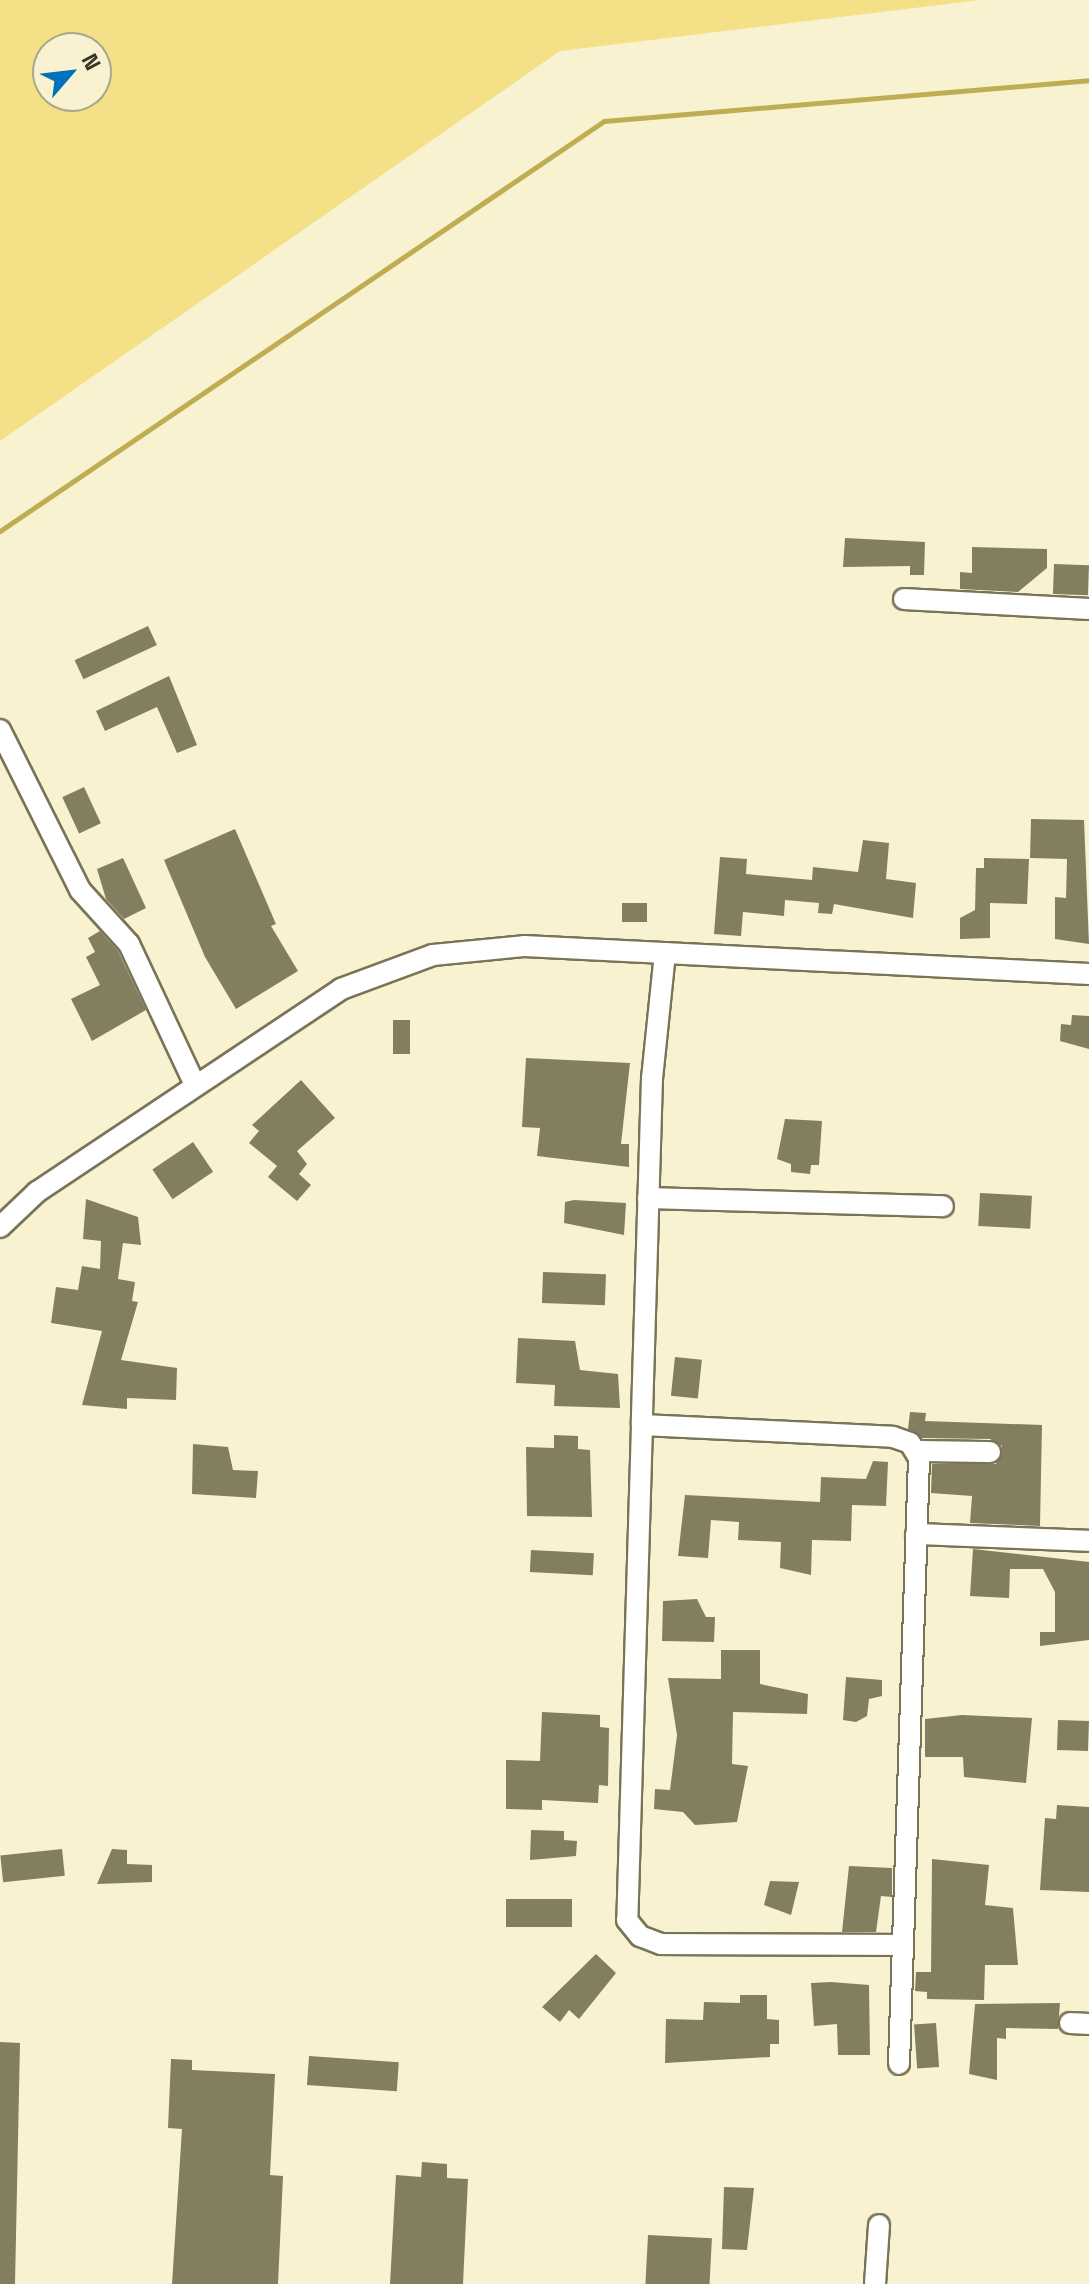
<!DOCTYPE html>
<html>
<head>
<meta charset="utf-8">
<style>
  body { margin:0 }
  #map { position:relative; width:1089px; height:2284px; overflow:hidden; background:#f8f2d1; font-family:"Space Grotesk",sans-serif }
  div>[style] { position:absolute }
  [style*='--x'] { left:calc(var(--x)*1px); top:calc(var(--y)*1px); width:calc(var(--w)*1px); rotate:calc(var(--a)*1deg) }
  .green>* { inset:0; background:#f3e087 }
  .stream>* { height:5px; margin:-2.5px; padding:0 2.5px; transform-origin:2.5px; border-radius:2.5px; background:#bfad53 }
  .building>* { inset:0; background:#847e61; transform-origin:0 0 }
  .roads { filter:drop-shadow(2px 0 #7a7457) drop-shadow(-2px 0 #7a7457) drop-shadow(0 2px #7a7457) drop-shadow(0 -2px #7a7457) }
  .minor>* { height:20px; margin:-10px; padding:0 10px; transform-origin:10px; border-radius:10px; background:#fff }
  span { translate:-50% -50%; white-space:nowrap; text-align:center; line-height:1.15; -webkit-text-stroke:8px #f8f2d1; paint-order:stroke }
  .north { position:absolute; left:32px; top:32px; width:80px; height:80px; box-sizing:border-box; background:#f8f2d1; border:2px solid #aba78e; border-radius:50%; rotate:62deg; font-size:22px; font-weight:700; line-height:32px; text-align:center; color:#383629 }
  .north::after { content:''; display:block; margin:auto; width:28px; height:36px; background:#0072bd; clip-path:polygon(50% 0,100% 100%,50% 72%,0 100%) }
</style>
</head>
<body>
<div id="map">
  <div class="green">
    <div style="clip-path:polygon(evenodd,0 0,980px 0,560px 51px,0 441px,0 0,48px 48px,96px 48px,96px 96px,48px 96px,48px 48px)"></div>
  </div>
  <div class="stream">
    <div style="--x:0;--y:531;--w:730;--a:-34.17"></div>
    <div style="--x:604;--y:121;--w:487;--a:-4.8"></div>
  </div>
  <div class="building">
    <div style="clip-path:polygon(845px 538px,925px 542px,924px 575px,910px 575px,910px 566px,843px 567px)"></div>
    <div style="clip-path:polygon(972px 547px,1047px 549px,1047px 568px,1018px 592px,960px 589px,960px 572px,972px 573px)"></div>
    <div style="left:1054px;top:564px;width:35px;height:30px;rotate:2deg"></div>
    <div style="left:148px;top:626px;width:21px;height:81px;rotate:65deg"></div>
    <div style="clip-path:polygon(169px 676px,197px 745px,177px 753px,157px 707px,105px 731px,96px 711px)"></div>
    <div style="left:84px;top:787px;width:40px;height:24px;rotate:65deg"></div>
    <div style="clip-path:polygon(1031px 819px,1084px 820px,1089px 944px,1055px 939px,1055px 897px,1066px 898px,1067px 859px,1030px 858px)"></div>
    <div style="clip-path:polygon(235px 829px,276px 924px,271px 926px,298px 971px,236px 1009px,205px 957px,164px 860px)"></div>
    <div style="clip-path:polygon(863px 840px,889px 843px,886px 879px,916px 883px,913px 918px,834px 904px,832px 914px,818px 913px,819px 903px,785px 900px,784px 916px,743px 912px,741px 936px,714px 934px,720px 857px,747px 859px,746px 874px,812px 880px,813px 867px,858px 872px)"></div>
    <div style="clip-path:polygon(123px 858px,146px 908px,124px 919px,106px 899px,97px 869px)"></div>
    <div style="clip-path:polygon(984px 858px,1029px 859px,1027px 904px,990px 903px,990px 938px,960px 939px,960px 918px,975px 910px,976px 868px,984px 868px)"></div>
    <div style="left:622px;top:903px;width:25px;height:19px"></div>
    <div style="clip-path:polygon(100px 931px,118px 951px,146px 1010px,92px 1041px,71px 999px,100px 985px,86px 957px,95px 952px,88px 938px)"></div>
    <div style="clip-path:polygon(1072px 1015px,1089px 1016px,1089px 1049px,1060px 1041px,1061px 1024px,1071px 1025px)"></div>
    <div style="left:393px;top:1020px;width:17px;height:34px"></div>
    <div style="clip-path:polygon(526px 1058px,630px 1063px,621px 1144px,629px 1144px,629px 1167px,537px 1156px,540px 1128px,522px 1127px)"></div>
    <div style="clip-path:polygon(301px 1080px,335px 1118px,297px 1151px,307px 1164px,299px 1174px,311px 1185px,297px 1201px,268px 1177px,277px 1166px,249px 1143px,259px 1131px,252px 1125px)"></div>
    <div style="clip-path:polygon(785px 1119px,822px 1121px,819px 1165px,811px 1165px,810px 1174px,791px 1172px,791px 1164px,777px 1159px)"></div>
    <div style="left:193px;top:1142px;width:36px;height:49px;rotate:56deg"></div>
    <div style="left:980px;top:1193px;width:52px;height:33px;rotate:3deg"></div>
    <div style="clip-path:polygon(86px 1199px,138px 1217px,141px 1245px,123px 1243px,118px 1279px,135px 1282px,132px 1301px,138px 1302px,121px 1360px,177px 1368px,176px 1400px,127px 1398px,127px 1409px,82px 1405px,102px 1331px,51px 1323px,56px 1287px,78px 1290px,82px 1266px,100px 1269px,101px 1241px,83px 1239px)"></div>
    <div style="clip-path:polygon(574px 1200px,626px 1203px,624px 1235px,564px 1223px,565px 1202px)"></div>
    <div style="left:543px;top:1272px;width:63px;height:31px;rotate:2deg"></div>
    <div style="clip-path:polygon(518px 1338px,575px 1341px,580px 1370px,618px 1374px,620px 1408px,554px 1406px,555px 1385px,516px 1383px)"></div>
    <div style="left:675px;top:1357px;width:27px;height:39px;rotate:6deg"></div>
    <div style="clip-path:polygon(910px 1412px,926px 1413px,925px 1421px,1042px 1425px,1040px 1526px,970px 1523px,972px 1496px,931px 1493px,932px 1464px,996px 1464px,1002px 1446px,990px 1439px,922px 1438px,908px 1429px)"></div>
    <div style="clip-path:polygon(554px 1435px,578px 1436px,578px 1449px,590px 1450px,592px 1517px,527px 1516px,526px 1447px,554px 1448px)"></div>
    <div style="clip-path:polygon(193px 1444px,228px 1447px,233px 1470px,258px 1471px,256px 1498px,192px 1494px)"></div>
    <div style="clip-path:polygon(873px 1461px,888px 1462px,886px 1506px,852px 1505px,851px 1541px,812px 1540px,811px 1575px,780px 1568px,781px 1542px,738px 1540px,739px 1522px,711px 1520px,708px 1558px,678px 1556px,685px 1495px,820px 1502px,821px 1477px,866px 1479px)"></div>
    <div style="clip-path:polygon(973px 1549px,1089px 1562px,1089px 1640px,1040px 1646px,1040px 1632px,1055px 1632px,1055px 1592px,1043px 1569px,1010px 1569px,1009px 1598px,970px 1596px)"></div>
    <div style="left:531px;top:1550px;width:63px;height:22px;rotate:3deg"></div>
    <div style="clip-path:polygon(697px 1599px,706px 1617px,715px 1617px,714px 1642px,662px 1641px,663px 1601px)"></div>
    <div style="clip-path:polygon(721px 1650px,760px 1650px,760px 1684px,808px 1694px,807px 1714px,733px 1712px,732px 1764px,748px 1766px,737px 1822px,695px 1825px,683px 1812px,654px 1809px,655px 1789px,670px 1790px,677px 1735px,668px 1678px,721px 1679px)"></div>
    <div style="clip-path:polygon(846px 1677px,882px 1680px,882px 1696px,869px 1699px,867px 1716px,856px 1722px,843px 1720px)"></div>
    <div style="clip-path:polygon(542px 1712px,600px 1715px,600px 1727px,609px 1728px,608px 1786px,599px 1785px,598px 1803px,542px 1800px,542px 1810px,506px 1809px,506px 1760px,540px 1761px)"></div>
    <div style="clip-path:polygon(962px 1715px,1032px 1718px,1026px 1783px,964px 1777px,963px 1757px,925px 1757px,925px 1719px)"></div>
    <div style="left:1058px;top:1720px;width:31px;height:30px;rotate:2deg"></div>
    <div style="clip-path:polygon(1057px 1805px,1089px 1807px,1089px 1892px,1040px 1890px,1045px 1818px,1056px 1819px)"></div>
    <div style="clip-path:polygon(531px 1830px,564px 1831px,564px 1840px,577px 1841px,576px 1856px,530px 1860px)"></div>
    <div style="left:62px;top:1849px;width:27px;height:62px;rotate:84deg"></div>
    <div style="clip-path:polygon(112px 1849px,127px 1850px,127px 1864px,152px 1865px,152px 1882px,97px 1884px)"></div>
    <div style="clip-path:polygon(932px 1859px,989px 1865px,985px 1905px,1013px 1908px,1018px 1965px,985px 1965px,984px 2000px,927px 1999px,927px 1992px,915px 1991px,916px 1972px,931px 1972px)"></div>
    <div style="clip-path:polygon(849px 1866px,892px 1868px,892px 1897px,881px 1896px,876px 1932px,842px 1932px)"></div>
    <div style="clip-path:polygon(770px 1881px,799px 1882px,791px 1915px,764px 1905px)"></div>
    <div style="left:506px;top:1899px;width:66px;height:28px"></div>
    <div style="clip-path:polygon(596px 1954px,616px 1973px,579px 2019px,569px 2010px,560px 2022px,542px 2007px)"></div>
    <div style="clip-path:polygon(831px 1982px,869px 1985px,870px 2055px,838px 2055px,837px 2024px,814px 2026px,811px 1983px)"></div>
    <div style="clip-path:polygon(740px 1995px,767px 1995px,767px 2019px,779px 2020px,779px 2044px,770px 2044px,770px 2057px,665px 2063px,666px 2019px,703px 2020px,704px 2002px,740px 2003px)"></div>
    <div style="clip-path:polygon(1060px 2003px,1058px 2029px,1006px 2028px,1006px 2039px,997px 2038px,997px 2080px,969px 2074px,975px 2004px)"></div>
    <div style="left:936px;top:2023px;width:44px;height:22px;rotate:86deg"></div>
    <div style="clip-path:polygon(0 2042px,20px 2043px,15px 2284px,0 2284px)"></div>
    <div style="left:309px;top:2056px;width:90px;height:29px;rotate:4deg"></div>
    <div style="clip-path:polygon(171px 2059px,192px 2060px,192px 2070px,275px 2074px,270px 2175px,283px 2176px,278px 2284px,172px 2284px,182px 2129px,168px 2128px)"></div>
    <div style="clip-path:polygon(422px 2162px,447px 2164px,447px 2178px,468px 2179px,463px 2284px,390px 2284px,396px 2175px,421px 2177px)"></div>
    <div style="clip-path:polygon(724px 2187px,754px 2188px,747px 2250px,722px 2249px)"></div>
    <div style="left:648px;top:2235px;width:64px;height:49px;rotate:3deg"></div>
  </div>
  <div class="roads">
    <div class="minor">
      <div style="--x:904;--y:599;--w:185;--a:3.1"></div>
      <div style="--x:0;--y:730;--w:179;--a:63.4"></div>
      <div style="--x:80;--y:890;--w:73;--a:47.8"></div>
      <div style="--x:129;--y:944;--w:156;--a:64.9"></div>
      <div style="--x:665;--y:953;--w:126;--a:95.9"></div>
      <div style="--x:652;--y:1078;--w:347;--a:91.7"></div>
      <div style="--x:642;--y:1425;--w:251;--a:2.7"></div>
      <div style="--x:893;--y:1437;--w:18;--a:19"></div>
      <div style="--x:910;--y:1443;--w:17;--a:59"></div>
      <div style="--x:919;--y:1458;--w:606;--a:91.89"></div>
      <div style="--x:648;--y:1198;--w:295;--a:1.6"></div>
      <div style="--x:0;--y:1227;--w:51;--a:-43.4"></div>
      <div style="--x:37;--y:1192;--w:366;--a:-33.7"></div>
      <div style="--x:341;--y:989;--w:98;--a:-20.3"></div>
      <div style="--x:433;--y:955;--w:91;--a:-5.6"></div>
      <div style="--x:524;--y:946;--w:566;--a:2.84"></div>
      <div style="--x:642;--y:1425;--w:495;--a:91.7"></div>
      <div style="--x:627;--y:1920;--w:21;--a:51"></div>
      <div style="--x:640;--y:1936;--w:22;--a:21"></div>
      <div style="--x:661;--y:1944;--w:241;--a:0.2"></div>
      <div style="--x:916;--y:1451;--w:74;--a:0.8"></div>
      <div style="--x:916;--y:1534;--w:173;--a:2.3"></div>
      <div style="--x:1070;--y:2023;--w:19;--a:3"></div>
      <div style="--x:875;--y:2284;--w:59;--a:-86.1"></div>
    </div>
  </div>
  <div class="north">N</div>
</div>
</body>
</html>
